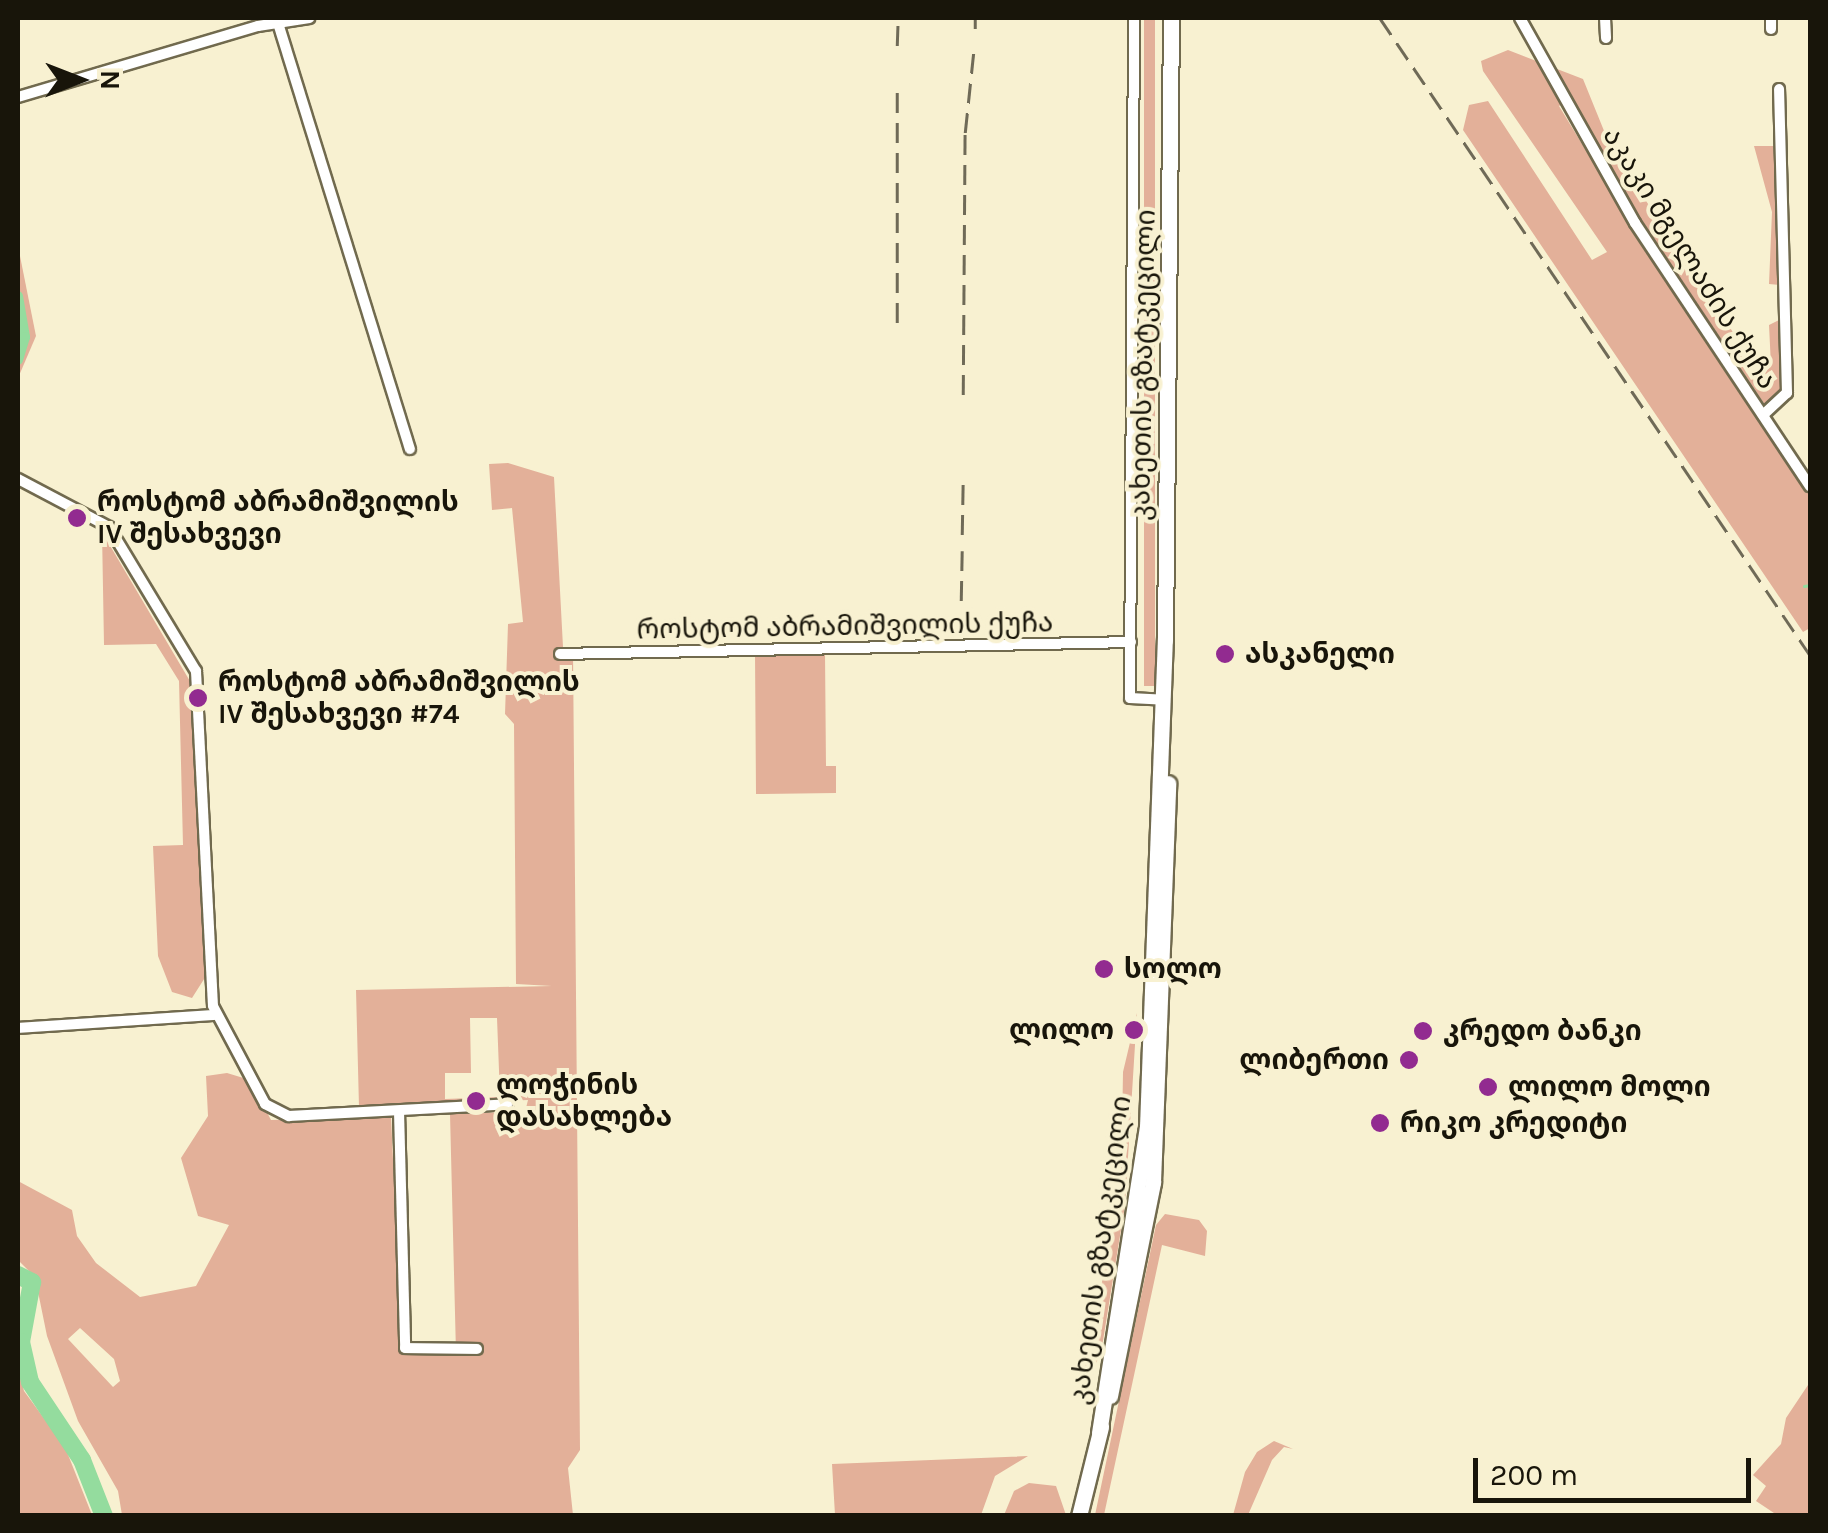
<!DOCTYPE html>
<html>
<head>
<meta charset="utf-8">
<style>
  body { margin:0 }
  #map { position:relative; width:1828px; height:1533px; overflow:hidden; background:#f8f1d1; font-family:Karla,"Noto Sans Georgian",sans-serif }
  div>[style] { position:absolute }
  [style*='--x'] { left:calc(var(--x)*1px); top:calc(var(--y)*1px); width:calc(var(--w)*1px); rotate:calc(var(--a)*1deg) }
  .green>* { inset:0; background:#e3b099; transform-origin:0 0 }
  .stream>* { height:2.5px; margin:-1.25px; padding:0 1.25px; transform-origin:1.25px; border-radius:1.25px; background:#94dc9e }
  .canal>* { height:10px; margin:-5px; padding:0 5px; transform-origin:5px; border-radius:5px; background:#94dc9e }
  .river>* { height:18px; margin:-9px; padding:0 9px; transform-origin:9px; border-radius:9px; background:#94dc9e }
  .roads { filter:drop-shadow(2px 0 #716a4e) drop-shadow(-2px 0 #716a4e) drop-shadow(0 2px #716a4e) drop-shadow(0 -2px #716a4e) }
  .minor>* { height:10px; margin:-5px; padding:0 5px; transform-origin:5px; border-radius:5px; background:#fff }
  .highway>* { height:15px; margin:-7.5px; padding:0 7.5px; transform-origin:7.5px; border-radius:7.5px; background:#fff }
  .rail>* { height:2.5px; margin-top:-1.25px; transform-origin:0; background:repeating-linear-gradient(90deg,#6f6a57 0 20px,transparent 0 30px) }
  .dots>* { width:28px; height:28px; translate:-50% -50%; box-sizing:border-box; border:5px solid #f8f1d1; border-radius:50% }
  span { translate:-50% -50%; white-space:nowrap; text-align:center; line-height:1.15; -webkit-text-stroke:8px #f8f1d1; paint-order:stroke }
  .street-label { font-size:28px; color:#18150a }
  .poi-label { font-size:28px; color:#18150a; font-weight:700 }
  .left { translate:0 -50%; text-align:left }
  .right { translate:-100% -50%; text-align:right }
  .frame { position:absolute; inset:0; border:20px solid #18150a; pointer-events:none }
  .north { position:absolute; left:30px; top:30px; width:100px; height:100px; -webkit-text-stroke:8px #f8f1d1; paint-order:stroke; rotate:90deg; font-size:28px; font-weight:700; line-height:40px; text-align:center; color:#18150a }
  .north::after { content:''; display:block; margin:auto; width:35px; height:45px; background:#18150a; clip-path:polygon(50% 0,100% 100%,50% 72%,0 100%) }
  .scale { position:absolute; left:1473px; top:1458px; width:278px; height:45px; box-sizing:border-box; border:5px solid #18150a; border-top:0; padding-left:12px; font-size:30px; line-height:35px; white-space:nowrap; color:#18150a; -webkit-text-stroke:8px #f8f1d1; paint-order:stroke }
</style>
</head>
<body>
<div id="map">
  <div class="green">
    <div style="left:1144px;top:18px;width:11px;height:668px"></div>
    <div style="clip-path:polygon(1508px 50px,1583px 79px,1611px 148px,1762px 376px,1771px 366px,1769px 325px,1779px 320px,1782px 393px,1765px 405px,1632px 206px,1572px 98px,1559px 106px,1659px 271px,1810px 496px,1810px 628px,1803px 632px,1463px 130px,1469px 105px,1488px 101px,1592px 260px,1607px 252px,1483px 71px,1481px 61px)"></div>
    <div style="clip-path:polygon(1754px 146px,1776px 146px,1780px 285px,1769px 284px,1772px 212px)"></div>
    <div style="clip-path:polygon(18px 246px,36px 336px,18px 378px)"></div>
    <div style="clip-path:polygon(evenodd,508px 463px,554px 477px,563px 647px,573px 651px,580px 1450px,568px 1468px,573px 1515px,122px 1515px,118px 1491px,78px 1421px,47px 1336px,35px 1277px,18px 1260px,18px 1181px,72px 1210px,77px 1236px,96px 1263px,140px 1297px,196px 1286px,229px 1225px,198px 1216px,181px 1158px,208px 1116px,206px 1076px,227px 1073px,250px 1080px,271px 1120px,391px 1117px,402px 1350px,456px 1353px,450px 1114px,508px 1112px,516px 1118px,524px 1116px,528px 1100px,359px 1107px,356px 990px,552px 986px,516px 984px,514px 724px,505px 714px,508px 624px,523px 622px,512px 508px,492px 510px,489px 464px,508px 463px,470px 1018px,497px 1018px,500px 1097px,445px 1099px,445px 1073px,471px 1073px,470px 1018px,508px 463px,80px 1328px,114px 1359px,120px 1381px,113px 1387px,68px 1339px,80px 1328px)"></div>
    <div style="clip-path:polygon(102px 532px,194px 688px,206px 976px,192px 998px,172px 992px,158px 956px,153px 846px,183px 845px,179px 681px,156px 644px,104px 645px)"></div>
    <div style="clip-path:polygon(825px 653px,826px 766px,836px 766px,836px 793px,756px 794px,755px 654px)"></div>
    <div style="clip-path:polygon(1137px 1013px,1125px 1205px,1101px 1353px,1078px 1399px,1121px 1189px,1123px 1072px)"></div>
    <div style="clip-path:polygon(1165px 1214px,1199px 1220px,1207px 1231px,1205px 1256px,1162px 1245px,1104px 1515px,1095px 1515px,1156px 1225px)"></div>
    <div style="clip-path:polygon(18px 1365px,24px 1391px,65px 1447px,92px 1515px,18px 1515px)"></div>
    <div style="clip-path:polygon(1810px 1382px,1810px 1515px,1777px 1515px,1756px 1501px,1766px 1486px,1753px 1475px,1781px 1444px,1786px 1418px)"></div>
    <div style="clip-path:polygon(1274px 1441px,1293px 1449px,1284px 1447px,1272px 1460px,1248px 1515px,1233px 1515px,1245px 1472px,1257px 1452px)"></div>
    <div style="clip-path:polygon(1028px 1456px,995px 1476px,981px 1515px,835px 1515px,832px 1464px)"></div>
    <div style="clip-path:polygon(1029px 1483px,1056px 1486px,1066px 1515px,1004px 1515px,1014px 1491px)"></div>
  </div>
  <div class="stream">
    <div style="--x:1804;--y:586;--w:6;--a:-9"></div>
  </div>
  <div class="canal">
    <div style="--x:18;--y:296;--w:42;--a:80.3"></div>
    <div style="--x:25;--y:337;--w:24;--a:107"></div>
  </div>
  <div class="river">
    <div style="--x:18;--y:1275;--w:16;--a:27"></div>
    <div style="--x:32;--y:1282;--w:61;--a:100.4"></div>
    <div style="--x:21;--y:1342;--w:41;--a:77.3"></div>
    <div style="--x:30;--y:1382;--w:94;--a:56.3"></div>
    <div style="--x:82;--y:1460;--w:60;--a:68.6"></div>
  </div>
  <div class="roads">
    <div class="minor">
      <div style="--x:1134;--y:18;--w:680;--a:90.34"></div>
      <div style="--x:1130;--y:698;--w:34;--a:3"></div>
      <div style="--x:1520;--y:18;--w:235;--a:60.7"></div>
      <div style="--x:1635;--y:223;--w:316;--a:56.4"></div>
      <div style="--x:1605;--y:18;--w:20;--a:87"></div>
      <div style="--x:278;--y:23;--w:446;--a:72.8"></div>
      <div style="--x:1771;--y:29;--w:11;--a:-90"></div>
      <div style="--x:18;--y:97;--w:250;--a:-16.5"></div>
      <div style="--x:258;--y:26;--w:52;--a:-8.9"></div>
      <div style="--x:1763;--y:415;--w:33;--a:-43"></div>
      <div style="--x:1787;--y:393;--w:304;--a:-91.5"></div>
      <div style="--x:18;--y:479;--w:103;--a:27.8"></div>
      <div style="--x:109;--y:527;--w:168;--a:58.9"></div>
      <div style="--x:196;--y:671;--w:335;--a:87.1"></div>
      <div style="--x:213;--y:1006;--w:111;--a:62"></div>
      <div style="--x:265;--y:1104;--w:27;--a:27"></div>
      <div style="--x:289;--y:1116;--w:219;--a:-3.1"></div>
      <div style="--x:560;--y:654;--w:571;--a:-1.2"></div>
      <div style="--x:18;--y:1028;--w:198;--a:-3.8"></div>
      <div style="--x:399;--y:1111;--w:237;--a:88.5"></div>
      <div style="--x:405;--y:1348;--w:72;--a:0.8"></div>
    </div>
    <div class="highway">
      <div style="--x:1110;--y:1396;--w:218;--a:-78.6"></div>
      <div style="--x:1153;--y:1182;--w:399;--a:-87.8"></div>
      <div style="--x:1099;--y:1433;--w:310;--a:-81.1"></div>
      <div style="--x:1147;--y:1127;--w:487;--a:-87.9"></div>
      <div style="--x:1165;--y:640;--w:622;--a:-89.45"></div>
      <div style="--x:1079;--y:1516;--w:92;--a:-76.1"></div>
    </div>
  </div>
  <div class="rail">
    <div style="--x:1380;--y:18;--w:769;--a:55.98"></div>
    <div style="--x:975;--y:29;--w:11;--a:-90"></div>
    <div style="--x:897;--y:46;--w:28;--a:-88"></div>
    <div style="--x:897;--y:323;--w:232;--a:-90"></div>
    <div style="--x:963;--y:395;--w:262;--a:-89.6"></div>
    <div style="--x:965;--y:133;--w:85;--a:-84"></div>
    <div style="--x:962;--y:535;--w:55;--a:-89"></div>
    <div style="--x:961;--y:601;--w:50;--a:-88.9"></div>
  </div>
  <div class="dots">
    <div style="left:77px;top:518px;background:#922b90"></div>
    <div style="left:1225px;top:654px;background:#922b90"></div>
    <div style="left:198px;top:698px;background:#922b90"></div>
    <div style="left:1104px;top:969px;background:#922b90"></div>
    <div style="left:1134px;top:1030px;background:#922b90"></div>
    <div style="left:1423px;top:1031px;background:#922b90"></div>
    <div style="left:1409px;top:1060px;background:#922b90"></div>
    <div style="left:1488px;top:1087px;background:#922b90"></div>
    <div style="left:476px;top:1101px;background:#922b90"></div>
    <div style="left:1380px;top:1123px;background:#922b90"></div>
  </div>
  <div class="street-label">
    <span style="left:1690px;top:258px;rotate:58deg">აკაკი მგელაძის ქუჩა</span>
    <span style="left:1143px;top:365px;rotate:-89deg">კახეთის გზატკეცილი</span>
    <span style="left:845px;top:626px;rotate:-1deg">როსტომ აბრამიშვილის ქუჩა</span>
    <span style="left:1100px;top:1250px;rotate:-82deg">კახეთის გზატკეცილი</span>
  </div>
  <div class="poi-label">
    <span class="left" style="left:97px;top:518px">როსტომ აბრამიშვილის<br>IV შესახვევი</span>
    <span class="left" style="left:1245px;top:654px">ასკანელი</span>
    <span class="left" style="left:218px;top:698px">როსტომ აბრამიშვილის<br>IV შესახვევი #74</span>
    <span class="left" style="left:1124px;top:969px">სოლო</span>
    <span class="right" style="left:1114px;top:1030px">ლილო</span>
    <span class="left" style="left:1443px;top:1031px">კრედო ბანკი</span>
    <span class="right" style="left:1389px;top:1060px">ლიბერთი</span>
    <span class="left" style="left:496px;top:1101px">ლოჭინის<br>დასახლება</span>
    <span class="left" style="left:1508px;top:1087px">ლილო მოლი</span>
    <span class="left" style="left:1400px;top:1123px">რიკო კრედიტი</span>
  </div>
  <div class="frame"></div>
  <div class="north">N</div>
  <div class="scale">200 m</div>
</div>
</body>
</html>
